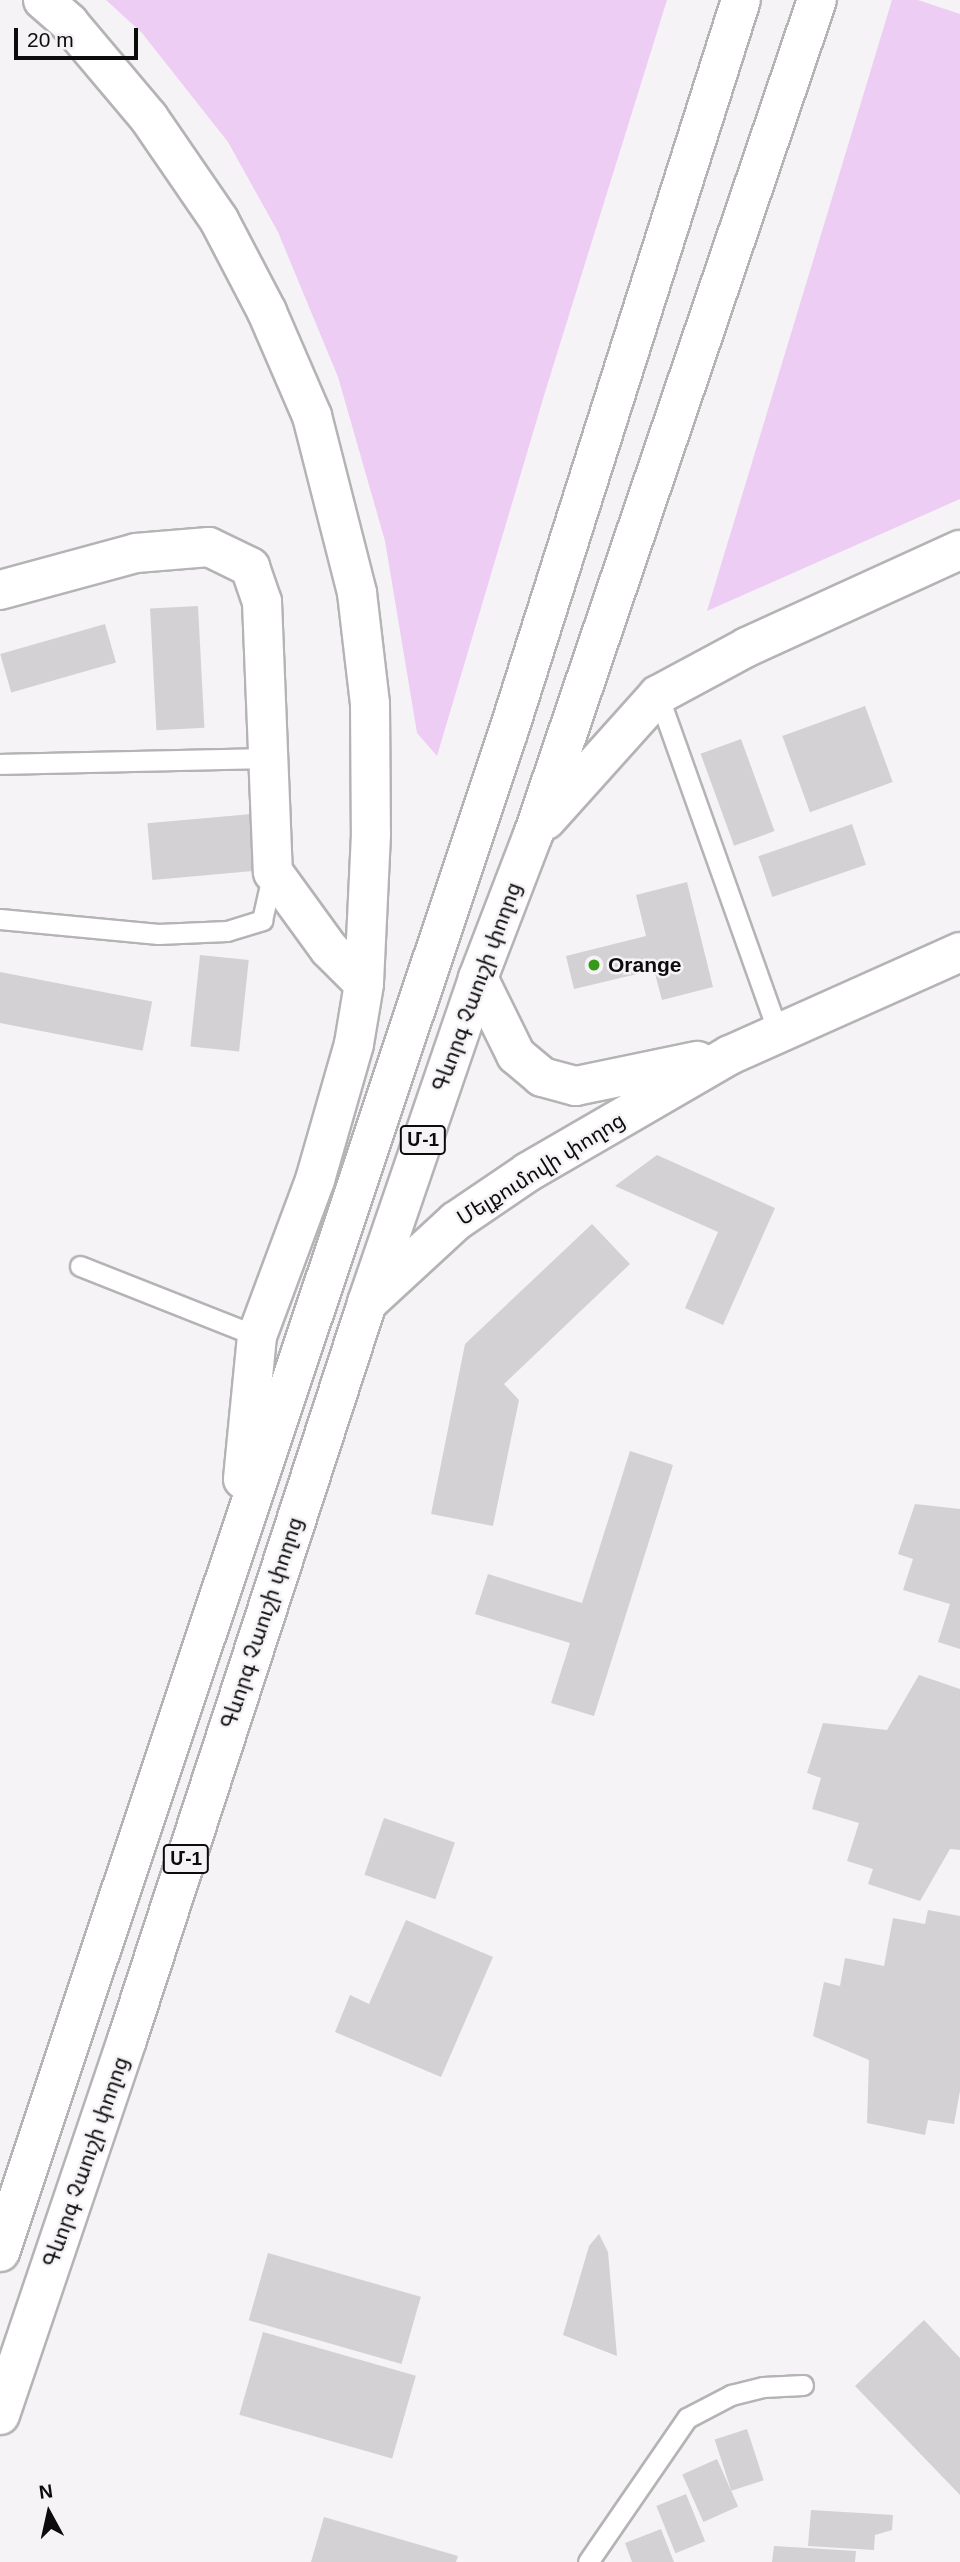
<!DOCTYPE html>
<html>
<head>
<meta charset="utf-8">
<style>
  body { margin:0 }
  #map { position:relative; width:960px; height:2562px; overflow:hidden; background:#f5f3f6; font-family:Arial,"Noto Sans Armenian",sans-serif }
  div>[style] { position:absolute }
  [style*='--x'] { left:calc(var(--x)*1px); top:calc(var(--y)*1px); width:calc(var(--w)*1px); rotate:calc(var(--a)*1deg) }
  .green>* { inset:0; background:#eecdf5 }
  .building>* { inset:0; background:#d3d1d4; transform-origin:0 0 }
  .roads { filter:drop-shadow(2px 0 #b5b3b6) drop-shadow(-2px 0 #b5b3b6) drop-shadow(0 2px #b5b3b6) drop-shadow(0 -2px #b5b3b6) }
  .lane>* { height:19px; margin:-9.5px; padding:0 9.5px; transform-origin:9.5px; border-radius:9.5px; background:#fff }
  .street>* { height:38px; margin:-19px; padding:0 19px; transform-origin:19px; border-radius:19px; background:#fff }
  .secondary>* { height:38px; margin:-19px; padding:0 19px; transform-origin:19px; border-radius:19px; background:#fff }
  .highway>* { height:38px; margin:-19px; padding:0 19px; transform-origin:19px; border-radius:19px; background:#fff }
  .dots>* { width:19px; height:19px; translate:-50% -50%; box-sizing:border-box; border:4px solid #f5f3f6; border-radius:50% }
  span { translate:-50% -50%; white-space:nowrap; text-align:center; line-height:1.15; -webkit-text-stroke:5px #f5f3f6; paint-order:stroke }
  .shield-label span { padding:2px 5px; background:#f5f3f6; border:2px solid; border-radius:5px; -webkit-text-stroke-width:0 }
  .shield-label { font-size:19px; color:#0d0c0d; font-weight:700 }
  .poi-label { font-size:21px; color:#0d0c0d; font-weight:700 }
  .left { translate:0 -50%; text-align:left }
  .street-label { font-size:21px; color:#0d0c0d }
  .north { position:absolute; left:14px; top:2478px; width:70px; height:70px; -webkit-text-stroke:5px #f5f3f6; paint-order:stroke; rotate:352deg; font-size:19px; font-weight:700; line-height:28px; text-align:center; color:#0d0c0d }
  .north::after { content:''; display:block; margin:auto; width:24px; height:32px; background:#0d0c0d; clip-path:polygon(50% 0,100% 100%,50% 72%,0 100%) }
  .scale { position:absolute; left:14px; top:28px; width:124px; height:32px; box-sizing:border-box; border:4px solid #0d0c0d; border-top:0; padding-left:9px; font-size:21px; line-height:24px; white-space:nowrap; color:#0d0c0d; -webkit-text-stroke:5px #f5f3f6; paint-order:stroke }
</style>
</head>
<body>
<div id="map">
  <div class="green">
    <div style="clip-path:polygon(106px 0,667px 0,546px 389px,437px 756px,417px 733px,385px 541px,338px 377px,278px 232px,228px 142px,142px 33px)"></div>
    <div style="clip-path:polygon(892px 0,918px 0,960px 14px,960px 499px,707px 611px)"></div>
  </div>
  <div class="building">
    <div style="left:198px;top:606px;width:122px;height:48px;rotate:87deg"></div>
    <div style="left:105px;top:624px;width:40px;height:109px;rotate:74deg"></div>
    <div style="left:865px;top:706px;width:81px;height:88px;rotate:70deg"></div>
    <div style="left:741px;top:739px;width:98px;height:43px;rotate:70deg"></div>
    <div style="left:252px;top:814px;width:57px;height:105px;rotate:85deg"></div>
    <div style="left:852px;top:824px;width:43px;height:99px;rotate:71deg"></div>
    <div style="clip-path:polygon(687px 882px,713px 987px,662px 1000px,654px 970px,574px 989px,566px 956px,646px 936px,636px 895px)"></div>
    <div style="left:200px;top:955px;width:49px;height:92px;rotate:6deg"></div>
    <div style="left:0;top:972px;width:155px;height:50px;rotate:11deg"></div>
    <div style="clip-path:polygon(657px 1155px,775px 1208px,723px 1325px,685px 1308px,718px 1232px,615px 1186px)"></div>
    <div style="clip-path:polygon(592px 1224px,630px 1264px,504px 1384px,519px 1400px,493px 1526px,431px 1514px,465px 1344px)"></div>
    <div style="clip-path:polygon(630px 1451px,673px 1465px,594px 1716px,551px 1703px,570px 1643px,475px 1614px,488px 1574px,582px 1603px)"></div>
    <div style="clip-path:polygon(915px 1504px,960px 1509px,960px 1649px,938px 1642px,950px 1604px,903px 1590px,913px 1559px,898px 1554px)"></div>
    <div style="clip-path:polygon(919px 1675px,960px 1689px,960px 1850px,950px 1849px,920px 1901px,868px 1884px,873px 1869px,847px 1861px,859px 1823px,812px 1809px,821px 1778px,807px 1773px,823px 1723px,887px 1730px)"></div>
    <div style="left:384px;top:1818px;width:75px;height:60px;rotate:19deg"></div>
    <div style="clip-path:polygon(928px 1910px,960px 1916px,960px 2091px,954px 2124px,928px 2120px,925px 2135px,867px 2123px,869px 2060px,813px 2036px,824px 1982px,840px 1986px,845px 1958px,884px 1966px,893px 1918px,925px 1924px)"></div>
    <div style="clip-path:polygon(406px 1920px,493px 1957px,441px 2077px,335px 2032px,350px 1995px,369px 2004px)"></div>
    <div style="clip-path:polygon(599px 2234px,608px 2252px,617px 2356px,563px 2335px,589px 2246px)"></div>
    <div style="left:268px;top:2253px;width:159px;height:70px;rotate:16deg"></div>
    <div style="clip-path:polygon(924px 2320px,960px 2358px,960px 2495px,855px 2386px)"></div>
    <div style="left:263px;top:2332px;width:159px;height:86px;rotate:16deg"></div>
    <div style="left:747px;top:2429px;width:54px;height:34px;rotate:72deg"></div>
    <div style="left:717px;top:2459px;width:52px;height:38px;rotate:66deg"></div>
    <div style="left:686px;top:2494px;width:51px;height:32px;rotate:68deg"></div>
    <div style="clip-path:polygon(811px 2510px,893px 2515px,892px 2530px,875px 2535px,874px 2550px,808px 2546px)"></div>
    <div style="clip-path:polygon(324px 2517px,458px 2556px,456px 2562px,311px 2562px)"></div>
    <div style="clip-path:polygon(661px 2529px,674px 2562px,632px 2562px,625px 2543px)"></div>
    <div style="clip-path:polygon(774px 2546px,856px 2551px,855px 2562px,772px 2562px)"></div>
  </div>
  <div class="roads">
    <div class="lane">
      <div style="--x:658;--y:695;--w:358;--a:70.4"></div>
      <div style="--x:0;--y:764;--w:270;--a:-1.3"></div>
      <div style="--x:0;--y:919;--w:159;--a:5.4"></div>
      <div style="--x:158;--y:934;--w:69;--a:-2.5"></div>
      <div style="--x:227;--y:931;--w:37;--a:-17"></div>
      <div style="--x:262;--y:920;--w:49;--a:-77.1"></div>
      <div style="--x:80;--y:1266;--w:190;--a:21.6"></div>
      <div style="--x:588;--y:2562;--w:175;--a:-55.5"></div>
      <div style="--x:687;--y:2418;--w:50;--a:-27.6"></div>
      <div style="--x:731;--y:2395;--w:33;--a:-14"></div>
      <div style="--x:763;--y:2387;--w:40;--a:-2.9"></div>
    </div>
    <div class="street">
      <div style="--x:0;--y:590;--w:141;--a:-15.2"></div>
      <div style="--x:136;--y:553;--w:73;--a:-4.7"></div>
      <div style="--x:209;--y:547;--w:46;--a:26"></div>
      <div style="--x:250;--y:567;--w:37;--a:71"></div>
      <div style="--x:262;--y:602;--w:270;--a:87.7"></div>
      <div style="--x:273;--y:872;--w:95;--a:54"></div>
      <div style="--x:329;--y:949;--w:49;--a:45"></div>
    </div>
    <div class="secondary">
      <div style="--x:478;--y:978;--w:86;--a:63.7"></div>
      <div style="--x:516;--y:1055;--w:34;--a:40"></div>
      <div style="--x:542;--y:1077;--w:35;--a:15"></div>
      <div style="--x:576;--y:1086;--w:124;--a:-11.7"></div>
      <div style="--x:367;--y:1303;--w:121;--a:-42.7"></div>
      <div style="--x:456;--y:1221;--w:87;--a:-34.2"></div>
      <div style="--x:528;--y:1172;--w:233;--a:-30.1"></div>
      <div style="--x:730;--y:1055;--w:252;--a:-24.1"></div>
    </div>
    <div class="highway">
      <div style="--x:43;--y:0;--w:35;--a:41"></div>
      <div style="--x:69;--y:23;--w:124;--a:49.9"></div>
      <div style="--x:149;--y:118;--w:124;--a:55.5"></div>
      <div style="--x:219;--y:220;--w:104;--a:62.4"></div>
      <div style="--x:267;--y:312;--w:113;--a:66.6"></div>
      <div style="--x:312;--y:416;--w:183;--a:75.7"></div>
      <div style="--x:357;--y:593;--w:112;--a:83.3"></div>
      <div style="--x:370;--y:704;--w:130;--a:89.6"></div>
      <div style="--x:371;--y:834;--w:150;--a:92.7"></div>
      <div style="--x:364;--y:984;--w:61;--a:99.5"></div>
      <div style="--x:354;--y:1044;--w:141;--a:106"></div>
      <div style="--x:315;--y:1180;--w:166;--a:110.4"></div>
      <div style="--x:257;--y:1336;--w:144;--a:95.6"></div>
      <div style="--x:546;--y:820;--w:168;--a:-48.1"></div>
      <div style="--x:658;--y:695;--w:101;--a:-28.3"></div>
      <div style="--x:747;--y:647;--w:234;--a:-24.5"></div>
      <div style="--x:0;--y:2252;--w:1602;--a:-71.51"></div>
      <div style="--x:508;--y:733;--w:769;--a:-72.37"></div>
      <div style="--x:0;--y:2415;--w:396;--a:-71.3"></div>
      <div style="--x:127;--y:2040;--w:775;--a:-71.96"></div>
      <div style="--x:367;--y:1303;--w:343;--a:-71.1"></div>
      <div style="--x:478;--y:978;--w:153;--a:-69"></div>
      <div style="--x:533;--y:835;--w:882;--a:-71.22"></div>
    </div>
  </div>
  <div class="dots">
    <div style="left:594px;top:965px;background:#389819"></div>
  </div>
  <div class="shield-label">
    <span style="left:423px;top:1140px">Մ-1</span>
    <span style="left:186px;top:1859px">Մ-1</span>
  </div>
  <div class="poi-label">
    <span class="left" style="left:608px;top:965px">Orange</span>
  </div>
  <div class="street-label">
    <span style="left:477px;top:987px;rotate:-70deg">Գևորգ Չաուշի փողոց</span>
    <span style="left:541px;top:1169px;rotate:-32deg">Մելքումովի փողոց</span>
    <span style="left:262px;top:1623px;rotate:-72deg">Գևորգ Չաուշի փողոց</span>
    <span style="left:86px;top:2162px;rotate:-71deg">Գևորգ Չաուշի փողոց</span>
  </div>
  <div class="north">N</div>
  <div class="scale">20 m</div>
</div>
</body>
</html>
